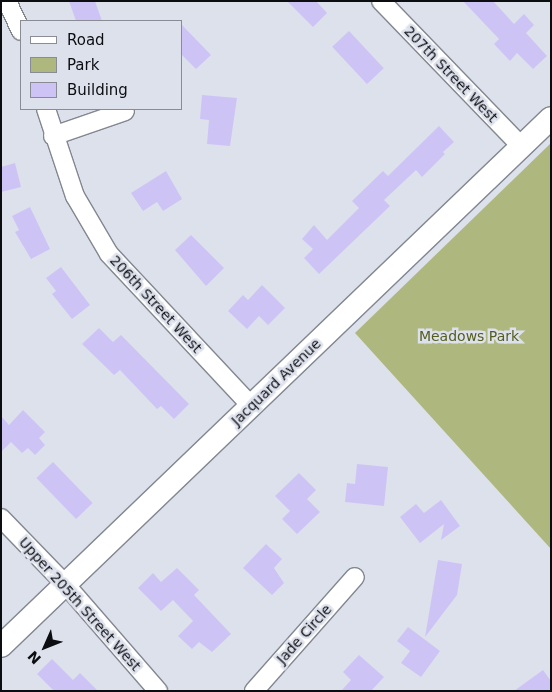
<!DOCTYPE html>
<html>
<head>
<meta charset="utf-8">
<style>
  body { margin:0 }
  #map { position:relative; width:552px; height:692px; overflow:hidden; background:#dde1ec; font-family:"DejaVu Sans",sans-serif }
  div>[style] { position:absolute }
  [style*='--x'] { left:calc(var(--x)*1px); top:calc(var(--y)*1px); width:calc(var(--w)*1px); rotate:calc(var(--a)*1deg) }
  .green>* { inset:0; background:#aeb77e }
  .building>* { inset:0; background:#cdc4f5; transform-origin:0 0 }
  .roads { filter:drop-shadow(1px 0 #838790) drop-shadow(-1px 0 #838790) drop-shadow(0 1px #838790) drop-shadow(0 -1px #838790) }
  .minor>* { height:18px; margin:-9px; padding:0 9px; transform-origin:9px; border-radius:9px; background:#fff }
  .tertiary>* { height:22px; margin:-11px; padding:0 11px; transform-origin:11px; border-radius:11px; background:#fff }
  span { translate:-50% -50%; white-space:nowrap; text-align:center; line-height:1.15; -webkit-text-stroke:5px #dde1ec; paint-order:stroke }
  .street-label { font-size:14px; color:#0c0d11 }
  .park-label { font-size:14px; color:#555d1e }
  .frame { position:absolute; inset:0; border:2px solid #0c0d11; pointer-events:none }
  .legend { position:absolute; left:20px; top:20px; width:162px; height:90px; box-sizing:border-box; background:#dde1ec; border:1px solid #898c94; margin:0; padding:6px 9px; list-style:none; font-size:15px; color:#0c0d11 }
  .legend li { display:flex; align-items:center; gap:10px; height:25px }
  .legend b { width:25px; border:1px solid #898c94 }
  .north { position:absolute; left:20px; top:622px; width:50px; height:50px; -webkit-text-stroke:4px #dde1ec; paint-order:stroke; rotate:226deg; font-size:14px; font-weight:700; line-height:20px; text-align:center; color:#0c0d11 }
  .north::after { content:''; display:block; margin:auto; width:18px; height:22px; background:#0c0d11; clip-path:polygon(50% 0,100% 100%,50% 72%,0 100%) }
</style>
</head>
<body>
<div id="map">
  <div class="green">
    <div style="clip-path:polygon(551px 143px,551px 549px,355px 333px)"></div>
  </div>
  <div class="building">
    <div style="clip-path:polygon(69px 1px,95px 1px,102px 21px,76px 21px)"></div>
    <div style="clip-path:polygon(287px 1px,316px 1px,327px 13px,313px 27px)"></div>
    <div style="clip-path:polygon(463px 1px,493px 1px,514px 24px,524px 14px,534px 25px,526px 33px,547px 56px,533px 69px,517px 53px,510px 61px,494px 44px,499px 39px)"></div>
    <div style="clip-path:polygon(181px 24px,211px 55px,196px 69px,181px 54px)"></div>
    <div style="left:349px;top:31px;width:51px;height:23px;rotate:47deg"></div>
    <div style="clip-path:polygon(202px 95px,237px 98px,230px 146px,207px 144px,209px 120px,200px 119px)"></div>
    <div style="clip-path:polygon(439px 126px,454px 142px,443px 152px,445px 154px,422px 177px,416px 170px,384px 200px,390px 206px,319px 274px,304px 258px,313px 249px,302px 239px,314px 225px,327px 240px,359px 208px,352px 201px,383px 171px,388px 176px)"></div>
    <div style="clip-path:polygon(15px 163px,21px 187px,1px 192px,1px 167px)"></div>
    <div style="clip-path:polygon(166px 171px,182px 199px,163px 211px,157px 202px,143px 211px,131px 193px)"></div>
    <div style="clip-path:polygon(30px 207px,50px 249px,31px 259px,15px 232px,19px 230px,12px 216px)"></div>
    <div style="clip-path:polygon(191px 235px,224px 268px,206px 286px,175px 250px)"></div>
    <div style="clip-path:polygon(61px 267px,90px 305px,72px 319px,52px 294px,56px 291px,46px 278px)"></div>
    <div style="clip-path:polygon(262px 285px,285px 308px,268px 325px,259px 316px,247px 329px,228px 311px,243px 295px,248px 300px)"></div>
    <div style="clip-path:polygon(99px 328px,113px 342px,121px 335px,189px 404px,174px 419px,161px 406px,157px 409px,120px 370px,114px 375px,82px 344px)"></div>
    <div style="clip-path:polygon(23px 410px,45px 432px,39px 438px,45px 445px,35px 455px,28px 448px,22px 453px,11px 442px,1px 452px,1px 416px,9px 425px)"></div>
    <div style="left:53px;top:462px;width:57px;height:23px;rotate:46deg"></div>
    <div style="clip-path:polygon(357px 464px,388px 467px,384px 506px,345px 502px,347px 483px,355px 484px)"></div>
    <div style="clip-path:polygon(299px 473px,316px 490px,307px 499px,320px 512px,297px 534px,282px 519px,290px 511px,275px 496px)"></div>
    <div style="clip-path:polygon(441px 500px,460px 526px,441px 540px,444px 524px,420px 543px,400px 517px,416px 504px,424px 513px)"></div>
    <div style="clip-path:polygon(266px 544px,282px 559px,274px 568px,284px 583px,272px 595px,243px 568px)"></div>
    <div style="clip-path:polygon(438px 560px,462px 564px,457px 595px,425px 637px)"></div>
    <div style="clip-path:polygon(177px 568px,199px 590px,194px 595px,231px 634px,212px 652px,199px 642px,192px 649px,178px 636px,193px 621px,173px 600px,161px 611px,138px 588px,153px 573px,161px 582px)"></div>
    <div style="clip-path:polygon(408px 627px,440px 651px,421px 677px,401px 663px,410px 651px,397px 641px)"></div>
    <div style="clip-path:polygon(359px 655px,384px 677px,371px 691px,341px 691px,351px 680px,343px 672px)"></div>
    <div style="clip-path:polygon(52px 659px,73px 680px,80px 673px,98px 691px,54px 691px,37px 674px)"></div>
    <div style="clip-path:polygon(543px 670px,551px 681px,551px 691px,514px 691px)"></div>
  </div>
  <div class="roads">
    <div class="minor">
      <div style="--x:7;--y:1;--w:33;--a:65"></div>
      <div style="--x:381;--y:1;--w:202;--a:46"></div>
      <div style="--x:46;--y:109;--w:92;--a:71.6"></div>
      <div style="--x:75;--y:196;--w:67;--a:59.6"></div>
      <div style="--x:109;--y:254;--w:208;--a:46.9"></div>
      <div style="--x:53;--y:136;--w:76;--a:-19.1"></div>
      <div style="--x:1;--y:518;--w:92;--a:45.9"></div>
      <div style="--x:65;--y:584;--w:142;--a:49"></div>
      <div style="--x:254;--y:691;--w:152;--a:-48.5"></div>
    </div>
    <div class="tertiary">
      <div style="--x:1;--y:646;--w:762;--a:-43.83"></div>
    </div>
  </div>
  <div class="street-label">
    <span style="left:451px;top:74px;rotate:46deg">207th Street West</span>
    <span style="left:156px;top:304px;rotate:47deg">206th Street West</span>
    <span style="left:276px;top:382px;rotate:-44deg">Jacquard Avenue</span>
    <span style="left:80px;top:604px;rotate:48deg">Upper 205th Street West</span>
    <span style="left:304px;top:634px;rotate:-48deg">Jade Circle</span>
  </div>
  <div class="park-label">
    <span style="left:469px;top:336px">Meadows Park</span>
  </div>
  <div class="frame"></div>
  <ul class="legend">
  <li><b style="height:6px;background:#fff"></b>Road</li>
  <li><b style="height:14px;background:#aeb77e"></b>Park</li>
  <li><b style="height:14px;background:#cdc4f5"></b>Building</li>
  </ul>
  <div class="north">N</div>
</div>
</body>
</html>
